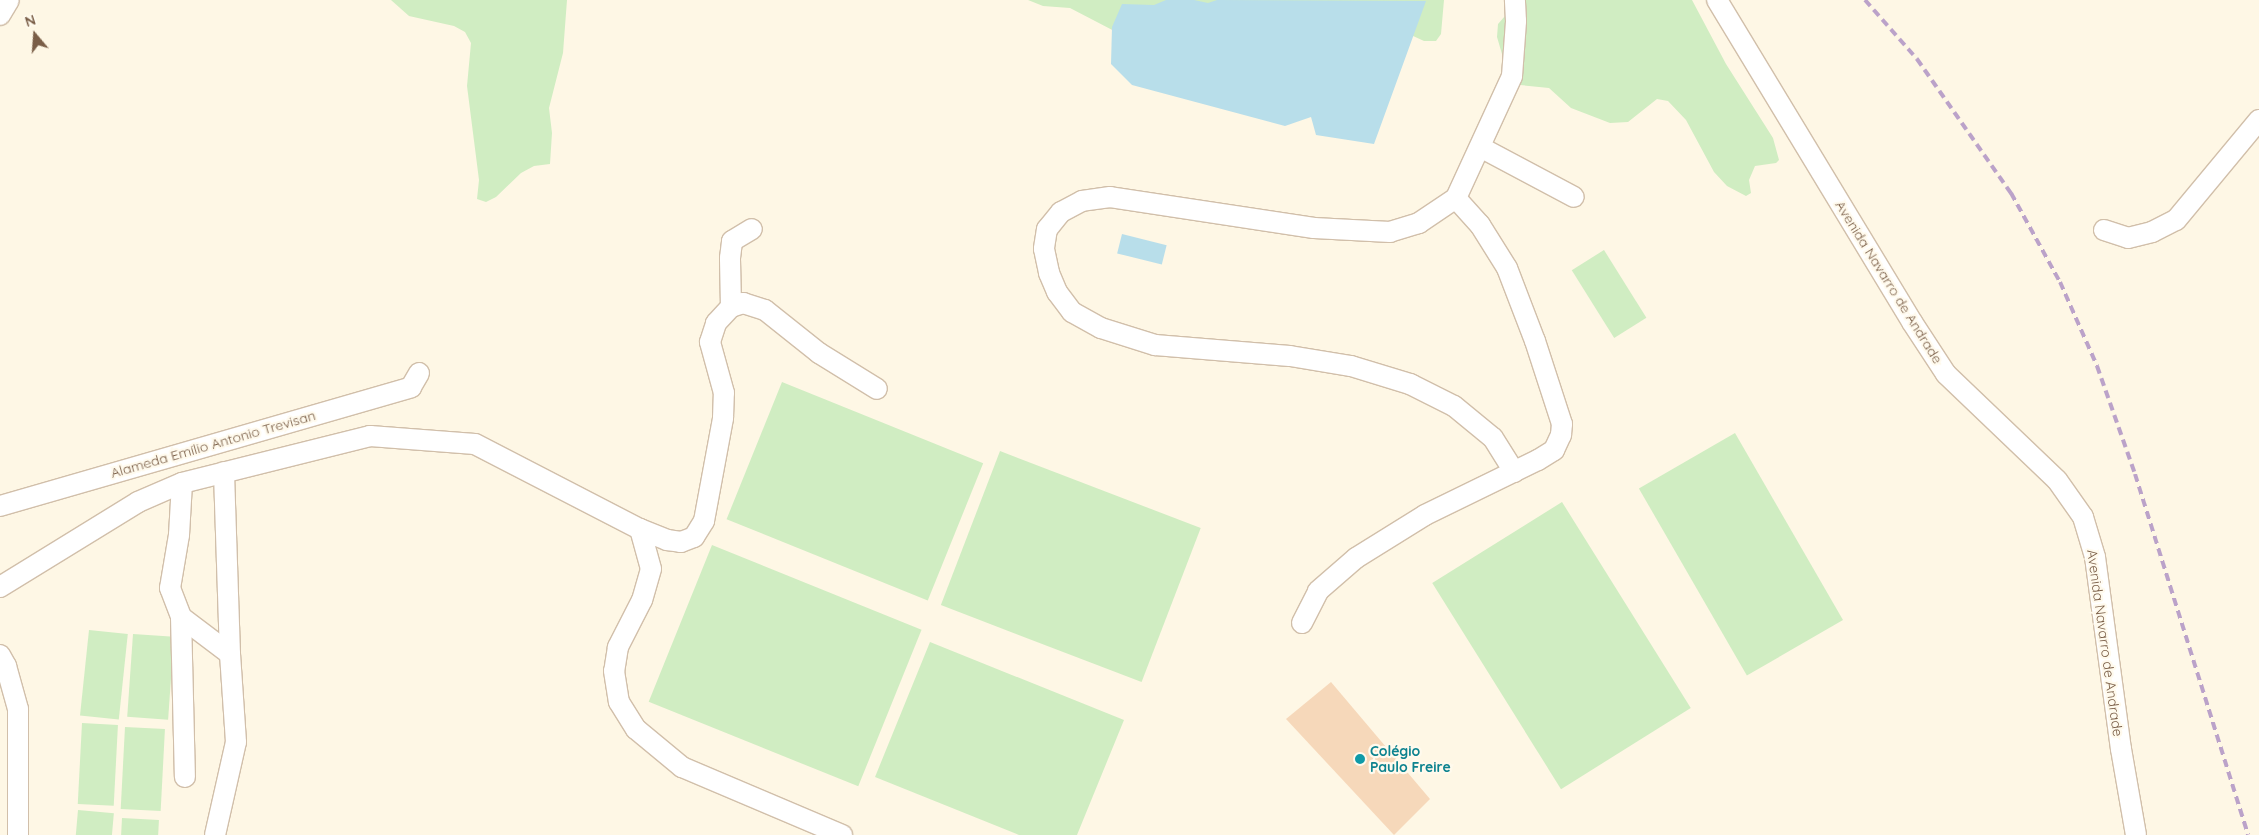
<!DOCTYPE html>
<html>
<head>
<meta charset="utf-8">
<style>
  body { margin:0 }
  #map { position:relative; width:2259px; height:835px; overflow:hidden; background:#fef7e5; font-family:Quicksand,sans-serif }
  div>[style] { position:absolute }
  [style*='--x'] { left:calc(var(--x)*1px); top:calc(var(--y)*1px); width:calc(var(--w)*1px); rotate:calc(var(--a)*1deg) }
  .green>* { inset:0; background:#d0edc2; transform-origin:0 0 }
  .water>* { inset:0; background:#b8deea; transform-origin:0 0 }
  .building>* { inset:0; background:#f6d8ba }
  .roads { filter:drop-shadow(1px 0 #d1bfaa) drop-shadow(-1px 0 #d1bfaa) drop-shadow(0 1px #d1bfaa) drop-shadow(0 -1px #d1bfaa) }
  .minor>* { height:20px; margin:-10px; padding:0 10px; transform-origin:10px; border-radius:10px; background:#fff }
  .rail>* { height:4px; margin-top:-2px; transform-origin:0; background:repeating-linear-gradient(90deg,#bba2c9 0 8px,transparent 0 13px) }
  .dots>* { width:14px; height:14px; translate:-50% -50%; box-sizing:border-box; border:2px solid #fffaed; border-radius:50% }
  span { translate:-50% -50%; white-space:nowrap; text-align:center; line-height:1.15; -webkit-text-stroke:4.5px #fffaed; paint-order:stroke }
  .street-label { font-size:14px; color:#7a5e47 }
  .culture-label { font-size:14px; color:#0d838f; font-weight:700 }
  .left { translate:0 -50%; text-align:left }
  .north { position:absolute; left:10px; top:10px; width:50px; height:50px; -webkit-text-stroke:4px #fffaed; paint-order:stroke; rotate:342deg; font-size:14px; font-weight:700; line-height:20px; text-align:center; color:#7a5e47 }
  .north::after { content:''; display:block; margin:auto; width:18px; height:22px; background:#7a5e47; clip-path:polygon(50% 0,100% 100%,50% 72%,0 100%) }
</style>
</head>
<body>
<div id="map">
  <div class="green">
    <div style="clip-path:polygon(391px 0,567px 0,563px 53px,549px 108px,552px 133px,550px 164px,534px 166px,521px 173px,496px 197px,486px 202px,477px 199px,479px 180px,467px 86px,471px 43px,465px 32px,454px 26px,409px 16px)"></div>
    <div style="clip-path:polygon(1028px 0,1444px 0,1441px 34px,1436px 41px,1424px 41px,1387px 24px,1120px 34px,1070px 8px,1043px 6px)"></div>
    <div style="clip-path:polygon(1519px 0,1692px 0,1726px 64px,1773px 138px,1779px 160px,1776px 163px,1755px 166px,1749px 180px,1751px 193px,1746px 196px,1727px 186px,1714px 172px,1686px 120px,1668px 101px,1657px 99px,1628px 122px,1610px 123px,1571px 108px,1549px 88px,1520px 85px,1509px 78px,1497px 37px,1498px 24px)"></div>
    <div style="left:1604px;top:250px;width:80px;height:38px;rotate:58deg"></div>
    <div style="left:782px;top:382px;width:217px;height:148px;rotate:22deg"></div>
    <div style="left:1735px;top:433px;width:216px;height:111px;rotate:60deg"></div>
    <div style="left:1000px;top:451px;width:215px;height:165px;rotate:21deg"></div>
    <div style="left:1562px;top:502px;width:243px;height:153px;rotate:58deg"></div>
    <div style="left:712px;top:545px;width:226px;height:169px;rotate:22deg"></div>
    <div style="left:89px;top:630px;width:39px;height:86px;rotate:6deg"></div>
    <div style="left:133px;top:634px;width:41px;height:83px;rotate:4deg"></div>
    <div style="clip-path:polygon(930px 642px,1124px 720px,1077px 835px,1019px 835px,875px 777px)"></div>
    <div style="left:82px;top:723px;width:36px;height:81px;rotate:3deg"></div>
    <div style="left:125px;top:727px;width:40px;height:82px;rotate:3deg"></div>
    <div style="left:78px;top:810px;width:36px;height:25px;rotate:5deg"></div>
    <div style="left:122px;top:818px;width:37px;height:17px;rotate:3deg"></div>
  </div>
  <div class="water">
    <div style="clip-path:polygon(1166px 0,1194px 0,1208px 3px,1217px 0,1426px 1px,1374px 144px,1316px 135px,1311px 117px,1285px 126px,1132px 85px,1111px 64px,1112px 27px,1122px 4px,1154px 5px)"></div>
    <div style="left:1122px;top:234px;width:46px;height:20px;rotate:14deg"></div>
  </div>
  <div class="building">
    <div style="clip-path:polygon(1331px 682px,1430px 799px,1394px 835px,1286px 719px)"></div>
  </div>
  <div class="roads">
    <div class="minor">
      <div style="--x:1717;--y:0;--w:376;--a:58.8"></div>
      <div style="--x:1912;--y:322;--w:62;--a:56.8"></div>
      <div style="--x:1946;--y:374;--w:153;--a:43.7"></div>
      <div style="--x:2057;--y:480;--w:45;--a:54.9"></div>
      <div style="--x:2083;--y:517;--w:42;--a:73.3"></div>
      <div style="--x:2095;--y:557;--w:194;--a:82.3"></div>
      <div style="--x:2121;--y:749;--w:87;--a:80.1"></div>
      <div style="--x:0;--y:15;--w:17;--a:-59"></div>
      <div style="--x:1480;--y:147;--w:106;--a:28"></div>
      <div style="--x:1456;--y:198;--w:45;--a:146"></div>
      <div style="--x:1419;--y:223;--w:30;--a:163"></div>
      <div style="--x:1390;--y:232;--w:76;--a:-177"></div>
      <div style="--x:1314;--y:228;--w:206;--a:-171.4"></div>
      <div style="--x:1110;--y:197;--w:28;--a:172"></div>
      <div style="--x:1082;--y:201;--w:24;--a:152"></div>
      <div style="--x:1061;--y:212;--w:22;--a:129"></div>
      <div style="--x:1047;--y:229;--w:20;--a:99"></div>
      <div style="--x:1044;--y:249;--w:25;--a:78"></div>
      <div style="--x:1049;--y:273;--w:21;--a:67"></div>
      <div style="--x:1057;--y:292;--w:25;--a:53"></div>
      <div style="--x:1072;--y:312;--w:33;--a:29"></div>
      <div style="--x:1101;--y:328;--w:57;--a:17.5"></div>
      <div style="--x:1155;--y:345;--w:135;--a:4.7"></div>
      <div style="--x:1290;--y:356;--w:62;--a:9.3"></div>
      <div style="--x:1351;--y:366;--w:62;--a:17"></div>
      <div style="--x:1410;--y:384;--w:49;--a:26.6"></div>
      <div style="--x:1454;--y:406;--w:50;--a:39.4"></div>
      <div style="--x:1493;--y:438;--w:40;--a:58"></div>
      <div style="--x:2104;--y:230;--w:25;--a:18"></div>
      <div style="--x:2128;--y:238;--w:25;--a:-14"></div>
      <div style="--x:2152;--y:232;--w:27;--a:-27"></div>
      <div style="--x:2176;--y:220;--w:130;--a:-50.3"></div>
      <div style="--x:731;--y:307;--w:49;--a:-91.2"></div>
      <div style="--x:730;--y:258;--w:17;--a:-83"></div>
      <div style="--x:732;--y:241;--w:23;--a:-31"></div>
      <div style="--x:182;--y:483;--w:52;--a:93.3"></div>
      <div style="--x:179;--y:535;--w:54;--a:99.6"></div>
      <div style="--x:170;--y:588;--w:31;--a:69"></div>
      <div style="--x:181;--y:617;--w:61;--a:37.1"></div>
      <div style="--x:0;--y:506;--w:428;--a:-16.1"></div>
      <div style="--x:411;--y:387;--w:16;--a:-60"></div>
      <div style="--x:640;--y:529;--w:41;--a:74.6"></div>
      <div style="--x:651;--y:569;--w:32;--a:106"></div>
      <div style="--x:642;--y:600;--w:53;--a:117.1"></div>
      <div style="--x:618;--y:647;--w:24;--a:99"></div>
      <div style="--x:614;--y:671;--w:31;--a:81"></div>
      <div style="--x:619;--y:702;--w:32;--a:58"></div>
      <div style="--x:636;--y:729;--w:60;--a:39.6"></div>
      <div style="--x:682;--y:767;--w:174;--a:23"></div>
      <div style="--x:0;--y:587;--w:162;--a:-31.6"></div>
      <div style="--x:138;--y:502;--w:48;--a:-23.4"></div>
      <div style="--x:182;--y:483;--w:194;--a:-14"></div>
      <div style="--x:370;--y:436;--w:105;--a:4.4"></div>
      <div style="--x:475;--y:444;--w:186;--a:27.3"></div>
      <div style="--x:640;--y:529;--w:29;--a:22"></div>
      <div style="--x:667;--y:540;--w:14;--a:8"></div>
      <div style="--x:681;--y:542;--w:14;--a:-21"></div>
      <div style="--x:694;--y:537;--w:19;--a:-58"></div>
      <div style="--x:704;--y:521;--w:105;--a:-79.5"></div>
      <div style="--x:723;--y:418;--w:25;--a:-88"></div>
      <div style="--x:724;--y:393;--w:53;--a:-105.4"></div>
      <div style="--x:710;--y:342;--w:20;--a:-72"></div>
      <div style="--x:716;--y:323;--w:22;--a:-47"></div>
      <div style="--x:731;--y:307;--w:13;--a:-18"></div>
      <div style="--x:743;--y:303;--w:23;--a:18"></div>
      <div style="--x:765;--y:310;--w:69;--a:38.5"></div>
      <div style="--x:819;--y:353;--w:68;--a:31.8"></div>
      <div style="--x:181;--y:617;--w:160;--a:88.6"></div>
      <div style="--x:1302;--y:623;--w:36;--a:-63"></div>
      <div style="--x:1318;--y:591;--w:50;--a:-41"></div>
      <div style="--x:1356;--y:558;--w:81;--a:-31.9"></div>
      <div style="--x:1425;--y:515;--w:126;--a:-26"></div>
      <div style="--x:1538;--y:460;--w:19;--a:-32"></div>
      <div style="--x:1554;--y:450;--w:17;--a:-65"></div>
      <div style="--x:1561;--y:435;--w:11;--a:-85"></div>
      <div style="--x:1562;--y:424;--w:87;--a:-108"></div>
      <div style="--x:1535;--y:341;--w:78;--a:-111"></div>
      <div style="--x:1507;--y:268;--w:51;--a:-122.1"></div>
      <div style="--x:1480;--y:225;--w:36;--a:-132"></div>
      <div style="--x:1456;--y:198;--w:134;--a:-65.3"></div>
      <div style="--x:1512;--y:76;--w:55;--a:-85.8"></div>
      <div style="--x:1516;--y:21;--w:21;--a:-93"></div>
      <div style="--x:0;--y:655;--w:13;--a:61"></div>
      <div style="--x:6;--y:666;--w:45;--a:74.4"></div>
      <div style="--x:18;--y:709;--w:126;--a:90"></div>
      <div style="--x:215;--y:835;--w:95;--a:-77.3"></div>
      <div style="--x:236;--y:742;--w:88;--a:-93.9"></div>
      <div style="--x:230;--y:654;--w:182;--a:-91.9"></div>
    </div>
  </div>
  <div class="rail">
    <div style="--x:1865;--y:0;--w:79;--a:48.6"></div>
    <div style="--x:1917;--y:59;--w:164;--a:55"></div>
    <div style="--x:2011;--y:193;--w:102;--a:61.2"></div>
    <div style="--x:2060;--y:282;--w:92;--a:66.2"></div>
    <div style="--x:2097;--y:366;--w:114;--a:70.6"></div>
    <div style="--x:2135;--y:474;--w:378;--a:72.6"></div>
  </div>
  <div class="dots">
    <div style="left:1360px;top:759px;background:#0f9aa8"></div>
  </div>
  <div class="street-label">
    <span style="left:1889px;top:282px;rotate:58deg">Avenida Navarro de Andrade</span>
    <span style="left:213px;top:444px;rotate:-16deg">Alameda Emílio Antonio Trevisan</span>
    <span style="left:2105px;top:643px;rotate:82deg">Avenida Navarro de Andrade</span>
  </div>
  <div class="culture-label">
    <span class="left" style="left:1370px;top:759px">Colégio<br>Paulo Freire</span>
  </div>
  <div class="north">N</div>
</div>
</body>
</html>
